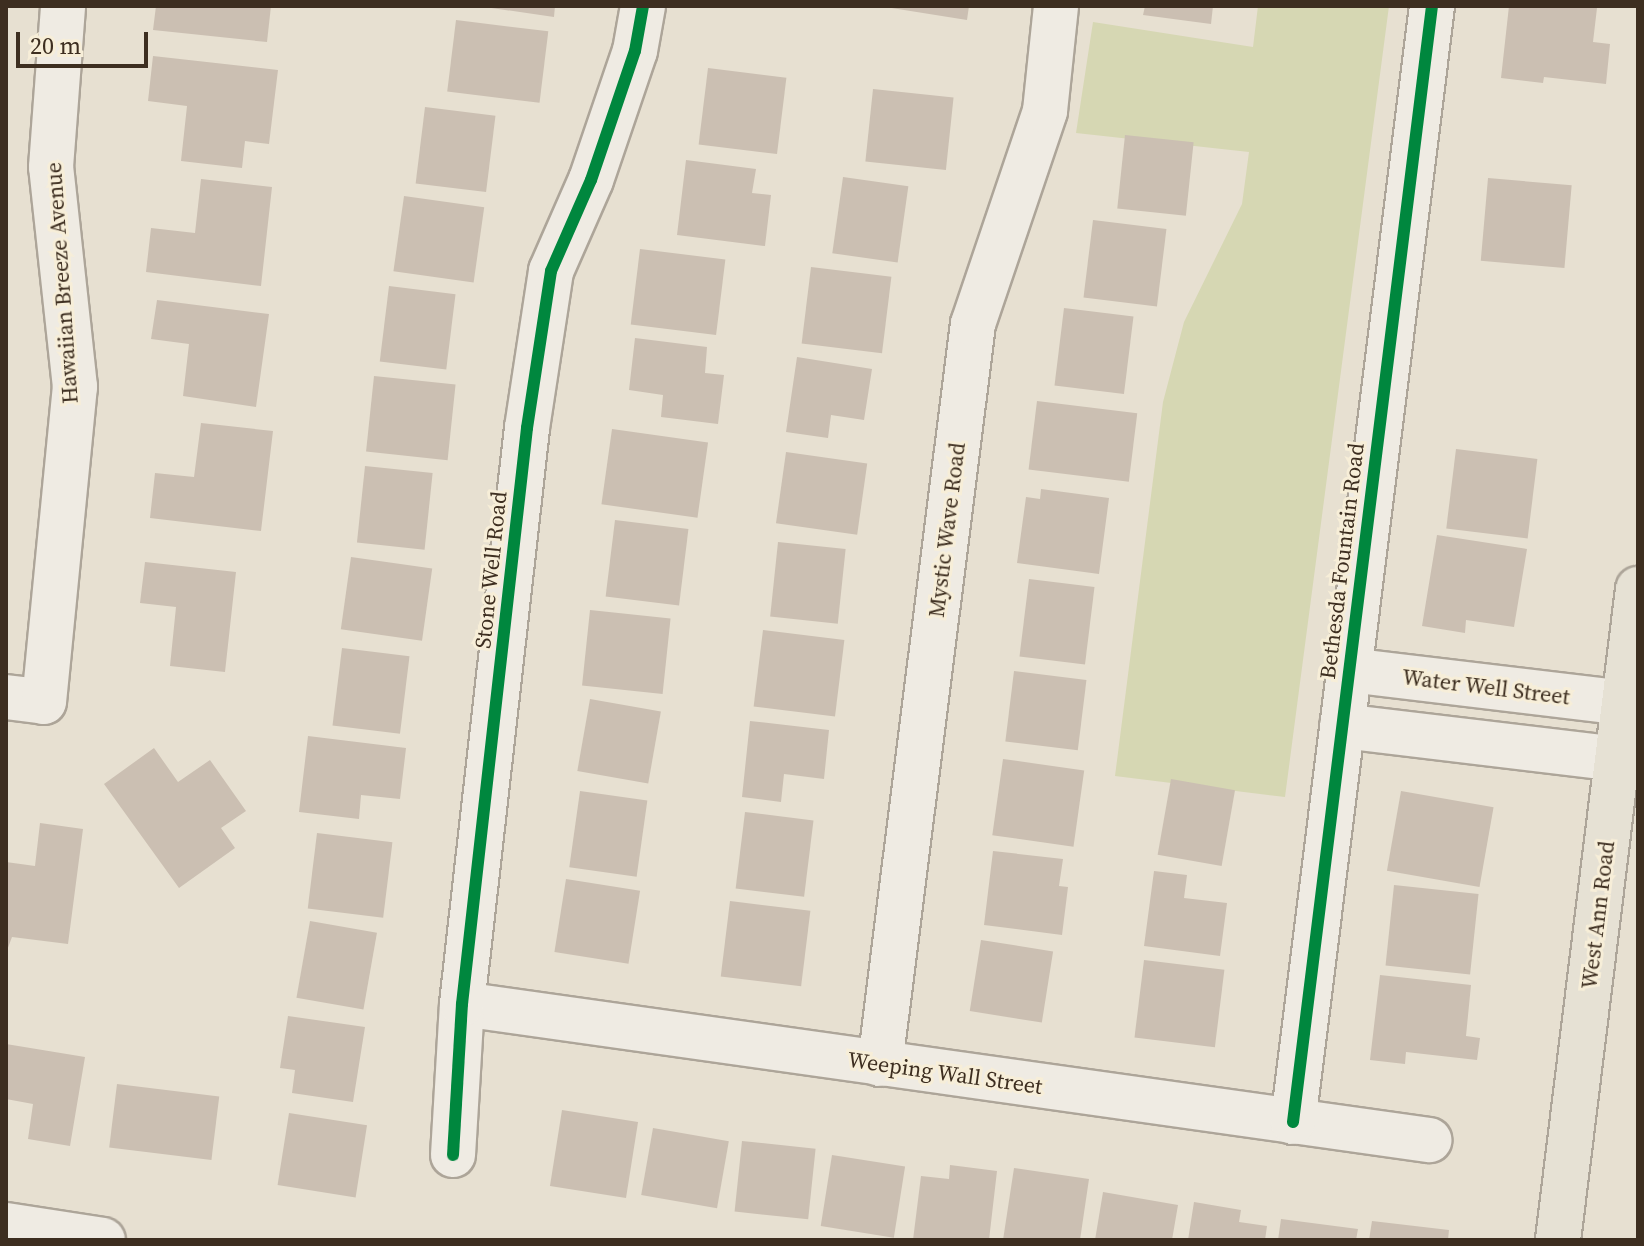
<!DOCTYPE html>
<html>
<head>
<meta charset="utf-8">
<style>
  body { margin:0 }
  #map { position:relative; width:1644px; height:1246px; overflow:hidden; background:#e7e0d1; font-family:"Source Serif 4",serif }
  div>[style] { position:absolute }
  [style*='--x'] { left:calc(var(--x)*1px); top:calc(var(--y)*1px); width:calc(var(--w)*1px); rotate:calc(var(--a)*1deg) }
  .green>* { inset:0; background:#d6d7b3 }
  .building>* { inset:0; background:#cbbfb2; transform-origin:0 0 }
  .roads { filter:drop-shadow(2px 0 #ada599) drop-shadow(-2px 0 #ada599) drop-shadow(0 2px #ada599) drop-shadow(0 -2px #ada599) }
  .minor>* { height:44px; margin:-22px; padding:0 22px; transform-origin:22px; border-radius:22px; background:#efebe3 }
  .major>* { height:44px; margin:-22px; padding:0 22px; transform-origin:22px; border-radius:22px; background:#e6e1d4 }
  .cycleway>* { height:12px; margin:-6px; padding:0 6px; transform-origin:6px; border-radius:6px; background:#00873e }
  span { translate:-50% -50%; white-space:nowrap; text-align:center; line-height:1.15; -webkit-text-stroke:6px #f7eed8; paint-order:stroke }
  .street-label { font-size:22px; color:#3d2e20 }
  .frame { position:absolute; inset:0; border:8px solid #3d2e20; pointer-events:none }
  .scale { position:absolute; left:16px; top:32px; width:132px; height:36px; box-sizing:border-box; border:4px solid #3d2e20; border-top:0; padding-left:10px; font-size:24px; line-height:28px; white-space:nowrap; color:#3d2e20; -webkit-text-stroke:6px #f7eed8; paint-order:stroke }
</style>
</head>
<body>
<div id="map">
  <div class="green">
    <div style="clip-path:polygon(1258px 6px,1389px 6px,1285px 797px,1115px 776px,1163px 402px,1184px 322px,1242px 204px,1249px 152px,1076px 133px,1093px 22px,1253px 47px)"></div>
  </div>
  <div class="building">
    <div style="clip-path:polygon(156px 6px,271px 6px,267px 42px,153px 30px)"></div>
    <div style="clip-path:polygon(478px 6px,555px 6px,554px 17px)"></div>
    <div style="clip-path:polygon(879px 6px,969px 6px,967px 20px)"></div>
    <div style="clip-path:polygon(1145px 6px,1213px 6px,1211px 24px,1143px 15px)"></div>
    <div style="clip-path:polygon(1509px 6px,1597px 8px,1593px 42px,1610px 44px,1606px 84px,1544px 77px,1543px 83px,1501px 78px)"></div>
    <div style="left:456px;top:20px;width:93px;height:72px;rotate:7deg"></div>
    <div style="clip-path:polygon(153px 56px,278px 70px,269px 144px,245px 141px,242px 168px,181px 161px,187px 106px,148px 101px)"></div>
    <div style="left:708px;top:68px;width:79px;height:77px;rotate:7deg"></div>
    <div style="left:873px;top:89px;width:81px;height:73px;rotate:6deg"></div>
    <div style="left:425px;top:107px;width:71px;height:77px;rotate:7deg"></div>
    <div style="left:1125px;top:135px;width:69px;height:74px;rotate:6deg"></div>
    <div style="clip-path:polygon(686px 160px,756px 169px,752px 193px,771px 195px,765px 246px,677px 235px)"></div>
    <div style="left:843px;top:177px;width:66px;height:77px;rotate:8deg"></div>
    <div style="left:1488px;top:178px;width:84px;height:83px;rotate:5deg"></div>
    <div style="clip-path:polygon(201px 179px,272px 187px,261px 286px,146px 272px,151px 228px,195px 233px)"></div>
    <div style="left:404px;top:196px;width:81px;height:76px;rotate:8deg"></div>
    <div style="left:1093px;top:220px;width:74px;height:78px;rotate:7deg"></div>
    <div style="left:640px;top:249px;width:86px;height:76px;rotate:7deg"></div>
    <div style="left:811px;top:267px;width:81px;height:77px;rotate:7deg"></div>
    <div style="left:389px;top:286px;width:67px;height:76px;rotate:7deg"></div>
    <div style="clip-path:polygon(157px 300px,269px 314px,256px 407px,183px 396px,189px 344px,151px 339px)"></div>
    <div style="left:1064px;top:308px;width:70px;height:78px;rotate:7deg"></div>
    <div style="clip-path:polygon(635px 338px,707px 347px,705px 373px,724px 375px,718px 424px,661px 417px,663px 395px,629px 390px)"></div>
    <div style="clip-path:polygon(797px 357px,872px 369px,864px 420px,831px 415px,828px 438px,786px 432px)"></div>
    <div style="left:374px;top:376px;width:82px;height:76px;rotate:6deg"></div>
    <div style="left:1037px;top:401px;width:101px;height:69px;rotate:7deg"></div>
    <div style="clip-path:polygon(201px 423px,273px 431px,261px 531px,150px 518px,155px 473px,194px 477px)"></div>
    <div style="left:612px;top:429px;width:97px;height:76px;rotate:8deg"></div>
    <div style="left:1456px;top:449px;width:82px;height:80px;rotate:7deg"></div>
    <div style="left:786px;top:452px;width:82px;height:72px;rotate:8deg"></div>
    <div style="left:365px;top:466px;width:68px;height:77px;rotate:6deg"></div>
    <div style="clip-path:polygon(1041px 489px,1109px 498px,1099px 574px,1017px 563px,1026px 497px,1040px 499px)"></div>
    <div style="left:615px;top:520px;width:74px;height:77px;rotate:7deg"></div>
    <div style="clip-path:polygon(1437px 535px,1527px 549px,1514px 627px,1466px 620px,1465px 633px,1422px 626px)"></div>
    <div style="left:778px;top:542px;width:68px;height:75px;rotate:6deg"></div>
    <div style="left:351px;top:557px;width:82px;height:73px;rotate:8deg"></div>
    <div style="clip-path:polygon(145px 562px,236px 572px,225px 672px,170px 666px,176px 607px,140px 603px)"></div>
    <div style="left:1029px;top:579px;width:66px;height:78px;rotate:7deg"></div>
    <div style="left:590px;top:610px;width:81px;height:76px;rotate:6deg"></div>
    <div style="left:763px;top:630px;width:82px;height:77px;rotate:7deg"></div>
    <div style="left:342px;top:648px;width:68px;height:78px;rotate:7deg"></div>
    <div style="left:1014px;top:671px;width:73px;height:71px;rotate:7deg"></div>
    <div style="left:590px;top:699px;width:72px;height:73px;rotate:10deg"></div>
    <div style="clip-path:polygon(750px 721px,829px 730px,824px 779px,784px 774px,781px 802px,742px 797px)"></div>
    <div style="clip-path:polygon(308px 736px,406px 748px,400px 799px,361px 795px,359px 819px,299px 812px)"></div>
    <div style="clip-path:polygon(154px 748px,178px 782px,210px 760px,246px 811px,221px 828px,235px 848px,179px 888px,104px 784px)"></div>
    <div style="left:1003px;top:759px;width:82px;height:77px;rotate:8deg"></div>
    <div style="left:1171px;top:779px;width:65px;height:77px;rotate:10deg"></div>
    <div style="left:580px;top:791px;width:68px;height:77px;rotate:8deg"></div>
    <div style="left:1401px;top:791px;width:94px;height:81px;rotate:10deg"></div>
    <div style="left:745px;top:812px;width:69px;height:77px;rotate:7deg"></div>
    <div style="clip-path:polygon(40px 823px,83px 829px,68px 944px,12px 937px,6px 953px,6px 862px,35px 866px)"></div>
    <div style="left:317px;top:833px;width:76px;height:76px;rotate:7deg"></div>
    <div style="clip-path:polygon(993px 851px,1063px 859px,1059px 886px,1068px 887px,1062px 935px,984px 925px)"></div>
    <div style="clip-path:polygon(1154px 871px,1187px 875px,1184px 898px,1227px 903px,1220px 956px,1144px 946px)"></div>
    <div style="left:566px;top:879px;width:75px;height:74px;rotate:9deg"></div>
    <div style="left:1394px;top:885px;width:85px;height:81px;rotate:6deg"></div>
    <div style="left:730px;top:901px;width:81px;height:76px;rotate:7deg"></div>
    <div style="left:310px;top:921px;width:68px;height:78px;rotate:10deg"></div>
    <div style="left:981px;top:940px;width:73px;height:72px;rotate:9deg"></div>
    <div style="left:1144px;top:960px;width:81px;height:78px;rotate:7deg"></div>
    <div style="clip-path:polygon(1380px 975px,1471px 985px,1466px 1036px,1480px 1038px,1477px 1060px,1406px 1052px,1405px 1064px,1370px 1060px)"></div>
    <div style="clip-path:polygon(288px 1016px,365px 1027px,353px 1102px,292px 1093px,295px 1070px,280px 1068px)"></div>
    <div style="clip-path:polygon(6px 1044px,85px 1057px,70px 1146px,28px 1139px,33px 1104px,6px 1099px)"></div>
    <div style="left:117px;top:1084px;width:103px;height:64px;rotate:7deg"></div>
    <div style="left:562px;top:1110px;width:77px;height:77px;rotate:9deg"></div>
    <div style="left:289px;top:1113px;width:79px;height:73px;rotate:9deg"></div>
    <div style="left:653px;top:1128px;width:77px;height:68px;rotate:10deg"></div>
    <div style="left:742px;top:1141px;width:74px;height:71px;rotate:6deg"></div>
    <div style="left:832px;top:1155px;width:74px;height:72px;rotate:9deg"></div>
    <div style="clip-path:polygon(950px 1165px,997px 1171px,989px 1240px,913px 1240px,921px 1176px,949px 1179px)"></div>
    <div style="clip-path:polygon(1014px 1168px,1089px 1179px,1080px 1240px,1003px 1240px)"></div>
    <div style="clip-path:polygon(1103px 1192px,1178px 1205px,1172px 1240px,1095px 1240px)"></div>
    <div style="clip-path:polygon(1194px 1202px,1241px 1210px,1239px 1222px,1267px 1226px,1265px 1240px,1188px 1240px)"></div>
    <div style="clip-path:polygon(1281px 1219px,1358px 1229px,1356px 1240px,1278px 1240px)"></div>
    <div style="clip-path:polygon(1372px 1221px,1449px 1230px,1448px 1240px,1369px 1240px)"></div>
  </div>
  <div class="roads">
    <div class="minor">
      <div style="--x:1349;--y:670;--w:277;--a:6.8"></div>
      <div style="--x:6;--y:697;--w:38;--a:7"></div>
      <div style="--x:44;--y:702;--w:317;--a:-84.4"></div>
      <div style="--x:75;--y:387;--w:221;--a:-96.2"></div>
      <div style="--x:51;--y:167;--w:161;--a:-85.7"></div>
      <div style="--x:1342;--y:726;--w:277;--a:6.8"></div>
      <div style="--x:462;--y:1004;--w:977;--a:8.01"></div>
      <div style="--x:880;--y:1064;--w:746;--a:-82.84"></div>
      <div style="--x:973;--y:324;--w:225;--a:-71.3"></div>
      <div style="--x:1045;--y:111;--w:106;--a:-84"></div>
      <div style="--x:1293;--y:1122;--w:1125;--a:-82.9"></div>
      <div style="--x:453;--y:1155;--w:151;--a:-86.6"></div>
      <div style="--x:462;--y:1004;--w:580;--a:-83.56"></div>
      <div style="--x:527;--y:428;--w:159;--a:-81.3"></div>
      <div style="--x:551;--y:271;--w:99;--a:-66.3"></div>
      <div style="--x:591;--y:180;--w:136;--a:-71.2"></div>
      <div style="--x:635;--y:51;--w:46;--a:-79.9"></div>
      <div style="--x:6;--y:1225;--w:98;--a:8.8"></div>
    </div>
    <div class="major">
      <div style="--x:1558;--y:1240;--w:656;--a:-82.99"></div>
    </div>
  </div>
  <div class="cycleway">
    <div style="--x:1293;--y:1122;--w:1125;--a:-82.9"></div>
    <div style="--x:453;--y:1155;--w:151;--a:-86.6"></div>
    <div style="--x:462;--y:1004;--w:580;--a:-83.56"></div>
    <div style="--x:527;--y:428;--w:159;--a:-81.3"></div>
    <div style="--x:551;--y:271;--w:99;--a:-66.3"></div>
    <div style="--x:591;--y:180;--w:136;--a:-71.2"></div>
    <div style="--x:635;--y:51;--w:46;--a:-79.9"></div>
  </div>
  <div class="street-label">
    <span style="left:62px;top:283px;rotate:-94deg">Hawaiian Breeze Avenue</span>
    <span style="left:947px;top:530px;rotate:-83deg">Mystic Wave Road</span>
    <span style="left:1342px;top:561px;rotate:-83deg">Bethesda Fountain Road</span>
    <span style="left:491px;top:570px;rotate:-84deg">Stone Well Road</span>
    <span style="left:1486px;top:687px;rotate:7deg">Water Well Street</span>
    <span style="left:1598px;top:915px;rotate:-83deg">West Ann Road</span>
    <span style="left:945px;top:1073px;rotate:8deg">Weeping Wall Street</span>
  </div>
  <div class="frame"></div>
  <div class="scale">20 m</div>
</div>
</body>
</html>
